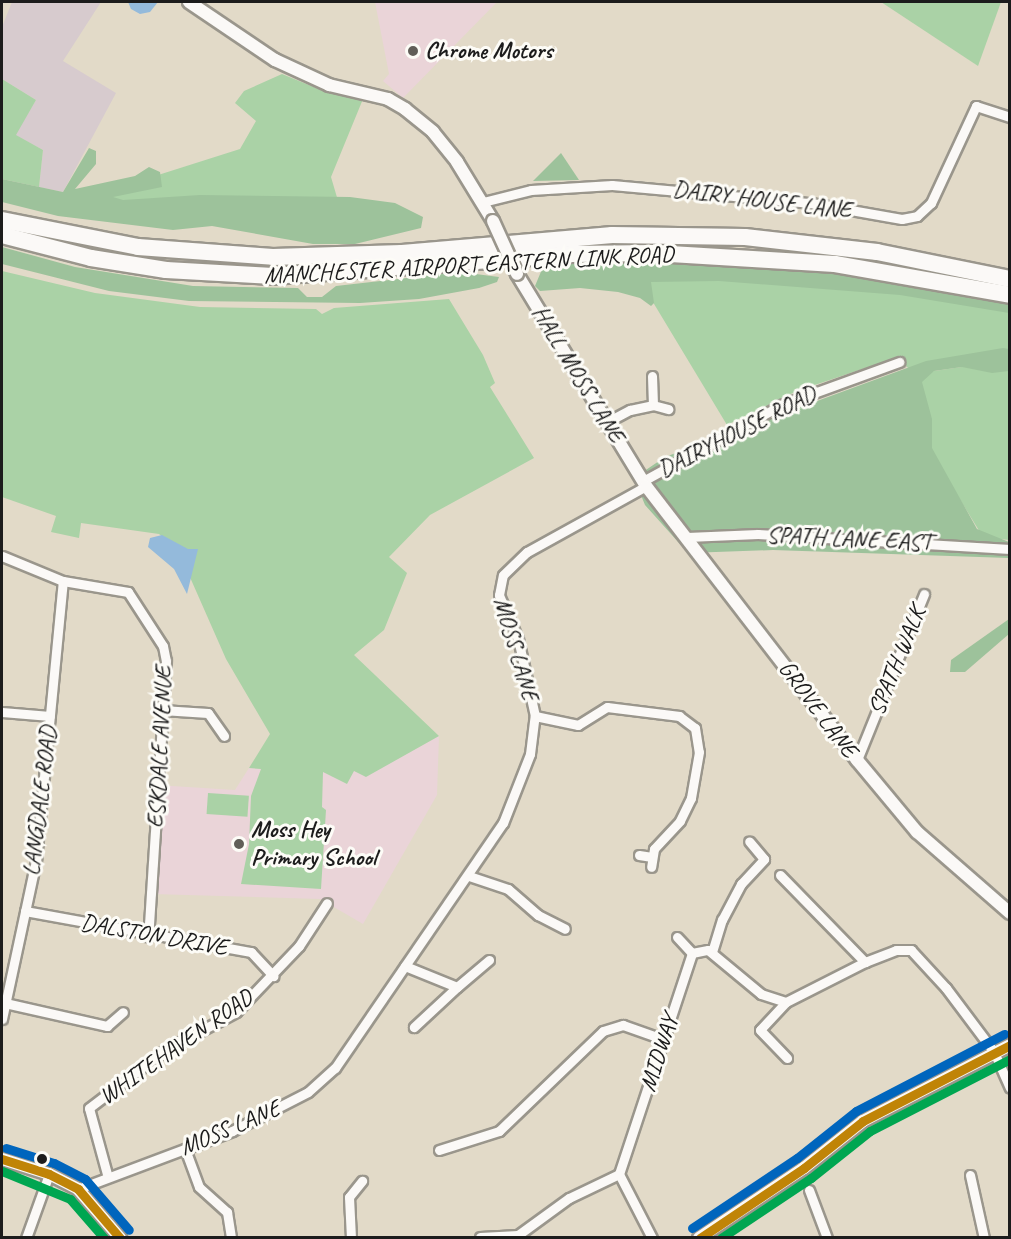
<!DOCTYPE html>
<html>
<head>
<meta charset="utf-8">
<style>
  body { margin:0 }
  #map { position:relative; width:1011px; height:1239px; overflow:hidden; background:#e2dac8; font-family:Caveat,sans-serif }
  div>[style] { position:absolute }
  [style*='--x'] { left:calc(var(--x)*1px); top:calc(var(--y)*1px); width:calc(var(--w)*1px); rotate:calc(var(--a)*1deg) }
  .built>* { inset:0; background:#ead4d8 }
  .industrial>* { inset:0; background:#d7cbce }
  .green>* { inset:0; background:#aad2a6; transform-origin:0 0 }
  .forest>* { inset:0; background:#9dc29b }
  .water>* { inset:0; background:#94badb }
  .roads { filter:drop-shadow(2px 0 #9a968c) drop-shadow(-2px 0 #9a968c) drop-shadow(0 2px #9a968c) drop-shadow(0 -2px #9a968c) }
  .street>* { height:9px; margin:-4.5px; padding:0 4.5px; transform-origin:4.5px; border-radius:4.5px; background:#fbf9f7 }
  .secondary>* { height:12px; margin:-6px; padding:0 6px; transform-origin:6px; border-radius:6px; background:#fbf9f7 }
  .highway>* { height:16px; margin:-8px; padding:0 8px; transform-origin:8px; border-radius:8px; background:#fbf9f7 }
  .bridges { filter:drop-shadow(2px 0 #9a968c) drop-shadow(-2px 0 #9a968c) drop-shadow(0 2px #9a968c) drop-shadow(0 -2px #9a968c) }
  .secondary-bridge>* { height:12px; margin:-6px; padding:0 6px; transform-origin:6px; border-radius:6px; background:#fbf9f7 }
  .bus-1>* { height:9px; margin:-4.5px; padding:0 4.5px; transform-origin:4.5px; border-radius:4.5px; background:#c08407 }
  .bus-2>* { height:9px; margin:-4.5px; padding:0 4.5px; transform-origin:4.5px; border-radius:4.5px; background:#00a651 }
  .bus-3>* { height:9px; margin:-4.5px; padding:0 4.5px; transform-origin:4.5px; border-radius:4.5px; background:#0065bd }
  .dots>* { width:16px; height:16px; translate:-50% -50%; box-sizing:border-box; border:3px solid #fdfcf7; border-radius:50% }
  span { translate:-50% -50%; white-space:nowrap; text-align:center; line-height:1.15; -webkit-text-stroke:6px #fdfcf7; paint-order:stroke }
  .poi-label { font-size:24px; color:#1c1c1c; font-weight:700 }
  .left { translate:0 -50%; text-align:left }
  .street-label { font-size:24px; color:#1c1c1c }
  .frame { position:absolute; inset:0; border:3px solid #1c1c1c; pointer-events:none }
</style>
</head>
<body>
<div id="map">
  <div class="built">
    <div style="clip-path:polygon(375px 2px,497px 2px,403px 98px,383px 81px,389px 74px)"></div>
    <div style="clip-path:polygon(439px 736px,437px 795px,363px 924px,320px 899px,152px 894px,156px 785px,235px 790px,249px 768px,354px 770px,366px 776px)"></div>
  </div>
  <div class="industrial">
    <div style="clip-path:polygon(12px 2px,101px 2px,63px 61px,116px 93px,63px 192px,39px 187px,43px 150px,15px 135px,36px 100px,2px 79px,2px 27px)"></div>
  </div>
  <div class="green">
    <div style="clip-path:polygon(881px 2px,1001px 2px,978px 66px)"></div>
    <div style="clip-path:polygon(282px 74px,321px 90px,363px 99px,331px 177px,341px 211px,147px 206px,92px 196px,240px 149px,256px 121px,235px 103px,244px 91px)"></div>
    <div style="clip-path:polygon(2px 79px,36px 100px,16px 135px,43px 150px,39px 187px,2px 179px)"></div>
    <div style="clip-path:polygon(2px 271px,95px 293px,200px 307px,316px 309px,322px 314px,334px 308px,449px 299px,483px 355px,495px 383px,490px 387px,534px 458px,430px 515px,389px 557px,407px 573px,384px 630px,354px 655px,439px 736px,366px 777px,354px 771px,347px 784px,323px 772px,322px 807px,326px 810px,321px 889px,241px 884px,249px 844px,251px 796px,261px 769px,249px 768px,270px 734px,226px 659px,178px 550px,159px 534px,81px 523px,79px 538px,51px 532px,56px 516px,2px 497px)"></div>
    <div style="clip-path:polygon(713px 277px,872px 289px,1009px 308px,1009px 353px,911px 370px,895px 358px,797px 391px,727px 425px,639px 279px)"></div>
    <div style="clip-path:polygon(1009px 360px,1009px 540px,983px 537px,924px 441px,914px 374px)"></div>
    <div style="left:208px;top:793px;width:41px;height:21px;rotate:4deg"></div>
  </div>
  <div class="forest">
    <div style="clip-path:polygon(89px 148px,96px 151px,96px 164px,75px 189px,135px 176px,149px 167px,160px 172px,162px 187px,113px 197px,123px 200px,200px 195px,350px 197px,395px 203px,423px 217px,421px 228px,355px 244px,313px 244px,212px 226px,173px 230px,58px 216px,2px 202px,2px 179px,63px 192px)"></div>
    <div style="clip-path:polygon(561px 153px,579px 180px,533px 181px)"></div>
    <div style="clip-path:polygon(2px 247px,75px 267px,193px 286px,298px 288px,307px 297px,322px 297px,336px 286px,460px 272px,499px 277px,497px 282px,479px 288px,419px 299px,360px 303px,189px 301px,109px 291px,2px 264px)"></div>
    <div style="clip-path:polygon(619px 260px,845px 274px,1009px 302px,1009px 313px,900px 295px,719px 281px,651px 282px,654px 303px,651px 306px,640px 298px,618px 292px,580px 288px,540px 291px,535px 286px,545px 262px)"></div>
    <div style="clip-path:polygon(1003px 348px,1009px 349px,1009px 371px,992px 373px,962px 367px,934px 371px,922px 382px,932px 419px,932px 448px,977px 529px,1009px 542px,1009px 558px,773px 550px,688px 553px,645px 505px,634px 478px,665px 457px,926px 361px)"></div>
    <div style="clip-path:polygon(1009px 619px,1009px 634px,965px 672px,950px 672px,951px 660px)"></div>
  </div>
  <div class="water">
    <div style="clip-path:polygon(128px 2px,158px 2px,150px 12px,140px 14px,131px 9px)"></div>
    <div style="clip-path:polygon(162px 535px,188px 549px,198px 549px,187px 594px,174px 569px,148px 547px,150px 538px)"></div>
  </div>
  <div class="roads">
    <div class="street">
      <div style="--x:483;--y:202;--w:49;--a:-14"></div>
      <div style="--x:531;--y:190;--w:81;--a:-3.5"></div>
      <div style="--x:612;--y:185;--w:200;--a:5.2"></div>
      <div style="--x:811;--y:203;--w:92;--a:10"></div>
      <div style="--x:902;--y:219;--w:15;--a:-11"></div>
      <div style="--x:917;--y:216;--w:19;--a:-43"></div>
      <div style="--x:931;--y:203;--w:107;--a:-65.1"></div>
      <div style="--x:976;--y:106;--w:36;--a:18"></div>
      <div style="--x:652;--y:376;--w:29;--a:88"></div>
      <div style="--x:607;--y:422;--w:26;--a:-28"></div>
      <div style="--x:630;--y:410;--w:24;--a:-12"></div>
      <div style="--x:653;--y:405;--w:16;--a:15"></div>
      <div style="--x:643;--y:481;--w:158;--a:-28.8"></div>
      <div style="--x:781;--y:405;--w:126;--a:-20"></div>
      <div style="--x:687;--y:537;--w:71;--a:-2.4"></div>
      <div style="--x:758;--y:534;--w:252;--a:3.4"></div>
      <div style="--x:2;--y:556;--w:66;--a:22.3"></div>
      <div style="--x:63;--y:581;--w:66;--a:9.6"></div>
      <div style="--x:128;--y:592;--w:64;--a:57.1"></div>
      <div style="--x:163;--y:646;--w:15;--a:79"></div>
      <div style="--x:166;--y:661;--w:276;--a:93.7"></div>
      <div style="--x:162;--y:710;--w:46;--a:3.7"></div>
      <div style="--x:208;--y:713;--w:28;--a:55"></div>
      <div style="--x:2;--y:712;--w:48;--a:4.8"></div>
      <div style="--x:535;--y:716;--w:44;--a:11.8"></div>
      <div style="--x:578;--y:725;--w:34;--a:-32"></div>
      <div style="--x:607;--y:707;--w:73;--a:7.1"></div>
      <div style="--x:679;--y:716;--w:20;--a:37"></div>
      <div style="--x:695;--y:728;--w:24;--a:81"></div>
      <div style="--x:699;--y:752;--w:47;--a:99.9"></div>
      <div style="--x:691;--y:798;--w:25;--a:116"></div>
      <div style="--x:680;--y:821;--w:38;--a:133"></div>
      <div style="--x:654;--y:849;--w:18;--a:99"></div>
      <div style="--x:857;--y:760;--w:179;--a:-68"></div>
      <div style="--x:639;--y:855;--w:13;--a:9"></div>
      <div style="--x:780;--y:875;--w:122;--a:45.7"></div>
      <div style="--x:469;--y:876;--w:41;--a:18.4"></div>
      <div style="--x:508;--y:889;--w:40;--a:41"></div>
      <div style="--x:538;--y:915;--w:30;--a:27"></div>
      <div style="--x:25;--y:911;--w:230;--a:10.3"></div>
      <div style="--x:251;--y:952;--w:33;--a:47"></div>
      <div style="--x:677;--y:937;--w:22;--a:47"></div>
      <div style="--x:712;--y:952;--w:34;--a:-73"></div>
      <div style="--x:722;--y:920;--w:41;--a:-62.2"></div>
      <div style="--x:741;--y:884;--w:34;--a:-47"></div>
      <div style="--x:764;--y:859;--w:23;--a:-130"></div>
      <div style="--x:692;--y:953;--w:16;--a:-11"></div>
      <div style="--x:708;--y:950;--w:69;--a:39.7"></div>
      <div style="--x:761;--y:994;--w:26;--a:18"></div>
      <div style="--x:786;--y:1002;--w:89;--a:-26.9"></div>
      <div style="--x:865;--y:962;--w:33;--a:-21"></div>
      <div style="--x:896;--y:950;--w:15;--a:0"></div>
      <div style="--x:911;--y:950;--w:52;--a:47.4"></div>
      <div style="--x:946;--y:988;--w:80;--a:53.1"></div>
      <div style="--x:994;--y:1052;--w:39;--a:66"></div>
      <div style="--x:405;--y:966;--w:56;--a:22"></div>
      <div style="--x:457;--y:987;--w:59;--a:137.1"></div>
      <div style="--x:457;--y:987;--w:42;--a:-40.2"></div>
      <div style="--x:786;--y:1002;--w:38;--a:133"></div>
      <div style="--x:760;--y:1030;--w:39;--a:46"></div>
      <div style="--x:5;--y:1003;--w:105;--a:12.7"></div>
      <div style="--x:107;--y:1026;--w:21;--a:-41"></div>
      <div style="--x:2;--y:1019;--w:163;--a:-77.9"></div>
      <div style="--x:36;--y:860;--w:280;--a:-84.5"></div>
      <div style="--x:185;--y:1149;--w:40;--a:69.8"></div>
      <div style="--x:199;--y:1187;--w:38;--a:42"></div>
      <div style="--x:227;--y:1212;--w:26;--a:81"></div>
      <div style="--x:439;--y:1150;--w:63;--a:-17.6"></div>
      <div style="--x:499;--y:1131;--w:144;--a:-43.9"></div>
      <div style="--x:603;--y:1031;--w:21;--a:-17"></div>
      <div style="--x:623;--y:1025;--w:42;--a:19.3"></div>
      <div style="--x:107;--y:1174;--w:68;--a:-105.3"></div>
      <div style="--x:89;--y:1108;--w:96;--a:-37.3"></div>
      <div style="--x:165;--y:1050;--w:81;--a:-28.2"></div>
      <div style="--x:236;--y:1012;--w:91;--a:-46.3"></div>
      <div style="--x:299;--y:946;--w:51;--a:-56.9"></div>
      <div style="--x:619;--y:1174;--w:233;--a:-71.7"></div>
      <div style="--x:619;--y:1174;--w:72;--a:62.7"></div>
      <div style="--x:970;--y:1175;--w:65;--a:77.5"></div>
      <div style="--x:78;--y:1189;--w:165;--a:-20.6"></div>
      <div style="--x:232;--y:1131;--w:85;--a:-27.2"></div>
      <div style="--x:308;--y:1092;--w:36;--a:-42"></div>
      <div style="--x:335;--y:1068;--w:297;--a:-55.6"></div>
      <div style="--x:503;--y:823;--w:74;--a:-68.6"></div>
      <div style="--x:530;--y:754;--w:38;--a:-83"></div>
      <div style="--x:535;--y:716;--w:79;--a:-102.4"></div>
      <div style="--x:518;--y:639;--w:48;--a:-113.4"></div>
      <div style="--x:499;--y:595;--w:20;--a:-79"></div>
      <div style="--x:503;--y:575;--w:33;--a:-44"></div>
      <div style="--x:527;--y:552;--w:136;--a:-29"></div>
      <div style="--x:809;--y:1190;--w:51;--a:69.4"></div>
      <div style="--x:480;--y:1237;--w:38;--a:-3"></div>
      <div style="--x:518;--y:1235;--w:63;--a:-36"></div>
      <div style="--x:569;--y:1198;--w:55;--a:-25.6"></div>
      <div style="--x:26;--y:1238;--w:68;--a:-70.2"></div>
      <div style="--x:351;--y:1238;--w:41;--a:-92.8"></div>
      <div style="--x:349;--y:1197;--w:21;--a:-51"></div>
    </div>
    <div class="secondary">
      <div style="--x:189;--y:2;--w:104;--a:34"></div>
      <div style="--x:275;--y:60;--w:60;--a:24.8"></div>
      <div style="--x:329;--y:85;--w:61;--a:13.3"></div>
      <div style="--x:388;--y:99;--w:20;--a:30"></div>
      <div style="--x:405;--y:109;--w:36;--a:39"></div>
      <div style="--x:433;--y:132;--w:38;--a:51"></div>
      <div style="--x:457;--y:162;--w:69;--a:58.6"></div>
      <div style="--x:517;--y:274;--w:248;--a:58.7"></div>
      <div style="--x:646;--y:486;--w:346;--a:52.4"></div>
      <div style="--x:857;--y:760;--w:94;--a:50.2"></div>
      <div style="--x:917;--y:832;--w:123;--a:41.1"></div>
      <div style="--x:2;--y:1159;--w:49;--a:17.7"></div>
      <div style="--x:49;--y:1174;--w:33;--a:27"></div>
      <div style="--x:78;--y:1189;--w:65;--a:49.4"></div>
      <div style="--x:699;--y:1238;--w:126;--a:-33.7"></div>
      <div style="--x:804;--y:1168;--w:75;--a:-38.5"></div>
      <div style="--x:863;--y:1121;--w:165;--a:-27.3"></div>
    </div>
    <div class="highway">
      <div style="--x:2;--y:220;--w:139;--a:11.2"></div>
      <div style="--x:138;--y:247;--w:135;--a:4.2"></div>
      <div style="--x:273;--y:257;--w:129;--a:-1.8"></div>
      <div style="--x:402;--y:253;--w:211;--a:-4.9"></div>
      <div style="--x:612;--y:235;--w:133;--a:0.9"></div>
      <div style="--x:745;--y:237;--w:133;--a:6.5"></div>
      <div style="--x:877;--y:252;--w:136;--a:11.5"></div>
      <div style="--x:2;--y:235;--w:92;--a:14.5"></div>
      <div style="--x:91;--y:258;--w:76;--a:9.1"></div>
      <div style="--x:166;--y:270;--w:107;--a:3.2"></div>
      <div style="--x:273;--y:276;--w:299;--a:-4.2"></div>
      <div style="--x:571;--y:254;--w:83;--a:-0.7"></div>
      <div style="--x:654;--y:253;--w:181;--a:3.5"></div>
      <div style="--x:835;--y:264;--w:178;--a:10"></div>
    </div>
  </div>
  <div class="bridges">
    <div class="secondary-bridge">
      <div style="--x:493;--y:221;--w:58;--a:65.6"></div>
    </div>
  </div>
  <div class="bus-1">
    <div style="--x:2;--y:1159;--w:49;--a:17.7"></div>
    <div style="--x:49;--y:1174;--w:33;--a:27"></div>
    <div style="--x:78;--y:1189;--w:65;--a:49.4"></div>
    <div style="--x:700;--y:1238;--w:125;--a:-33.9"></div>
    <div style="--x:804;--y:1168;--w:75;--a:-38.5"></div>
    <div style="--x:863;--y:1121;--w:165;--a:-27.3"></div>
  </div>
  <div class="bus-2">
    <div style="--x:2;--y:1171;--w:74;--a:22.4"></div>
    <div style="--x:70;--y:1199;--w:52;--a:48.9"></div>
    <div style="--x:721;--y:1238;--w:108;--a:-33.7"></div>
    <div style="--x:811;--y:1178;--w:75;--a:-38.5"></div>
    <div style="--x:870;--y:1131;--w:157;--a:-27.2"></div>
  </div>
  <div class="bus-3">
    <div style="--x:6;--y:1148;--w:50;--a:17.4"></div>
    <div style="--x:54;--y:1163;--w:35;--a:27"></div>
    <div style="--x:85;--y:1179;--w:67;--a:49.2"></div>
    <div style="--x:692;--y:1228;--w:126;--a:-33.7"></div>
    <div style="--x:797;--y:1158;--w:75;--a:-38.5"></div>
    <div style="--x:856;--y:1111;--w:167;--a:-27.5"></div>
  </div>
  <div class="dots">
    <div style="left:413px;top:51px;background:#615e58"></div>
    <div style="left:239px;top:844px;background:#615e58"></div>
    <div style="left:42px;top:1159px;background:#1c1c1c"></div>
  </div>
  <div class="poi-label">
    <span class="left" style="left:425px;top:51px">Chrome Motors</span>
    <span class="left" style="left:251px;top:844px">Moss Hey<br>Primary School</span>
  </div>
  <div class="street-label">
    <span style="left:762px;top:200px;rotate:7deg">DAIRY HOUSE LANE</span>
    <span style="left:469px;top:265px;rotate:-3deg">MANCHESTER AIRPORT EASTERN LINK ROAD</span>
    <span style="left:578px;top:374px;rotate:59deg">HALL MOSS LANE</span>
    <span style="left:737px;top:432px;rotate:-27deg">DAIRYHOUSE ROAD</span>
    <span style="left:849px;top:539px;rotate:3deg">SPATH LANE EAST</span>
    <span style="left:516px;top:649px;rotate:74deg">MOSS LANE</span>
    <span style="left:897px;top:661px;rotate:-68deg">SPATH WALK</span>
    <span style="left:818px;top:709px;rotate:53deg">GROVE LANE</span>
    <span style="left:160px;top:747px;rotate:-87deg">ESKDALE AVENUE</span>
    <span style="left:40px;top:801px;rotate:-83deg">LANGDALE ROAD</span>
    <span style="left:154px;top:935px;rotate:10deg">DALSTON DRIVE</span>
    <span style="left:176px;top:1047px;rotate:-35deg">WHITEHAVEN ROAD</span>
    <span style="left:659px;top:1053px;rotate:-72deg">MIDWAY</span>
    <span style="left:230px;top:1128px;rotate:-23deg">MOSS LANE</span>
  </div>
  <div class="frame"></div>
</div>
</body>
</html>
